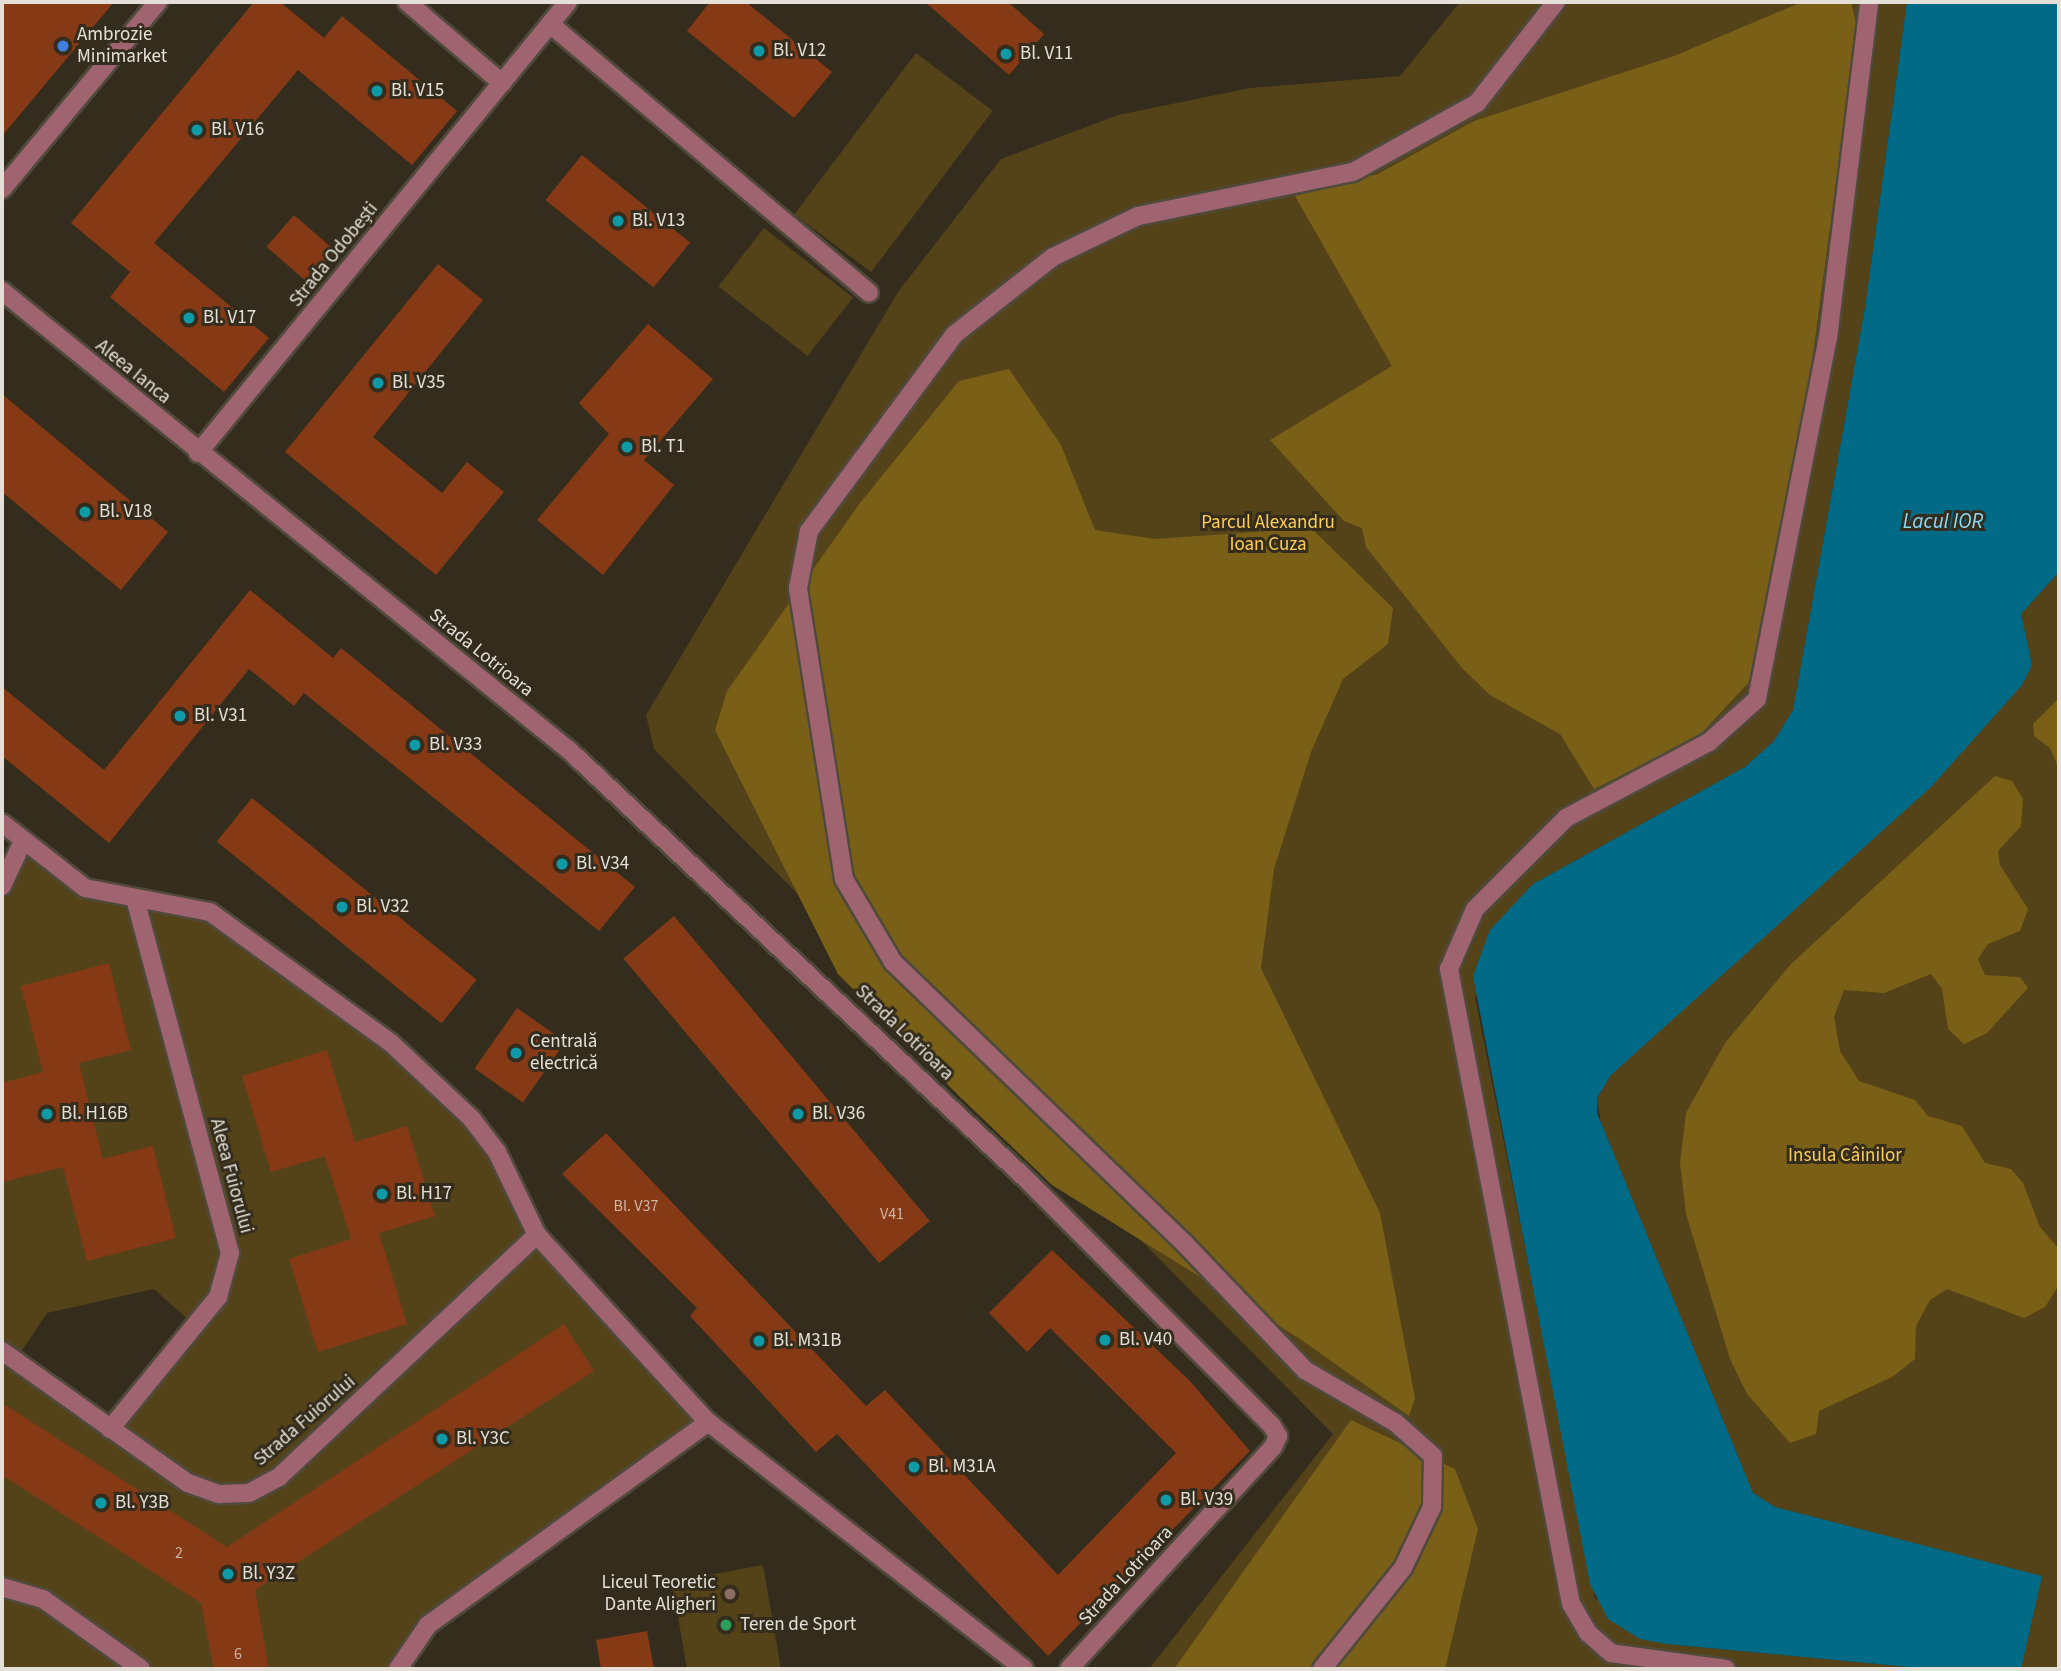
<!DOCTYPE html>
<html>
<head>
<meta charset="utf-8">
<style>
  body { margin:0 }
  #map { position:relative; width:2061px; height:1671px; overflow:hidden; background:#342d1e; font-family:"Source Sans 3",sans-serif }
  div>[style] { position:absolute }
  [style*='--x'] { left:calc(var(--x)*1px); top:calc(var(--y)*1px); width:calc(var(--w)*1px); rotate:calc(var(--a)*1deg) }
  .green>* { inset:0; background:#544319; transform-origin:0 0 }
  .forest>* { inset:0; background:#7a5f16 }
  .water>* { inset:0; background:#006a87 }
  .building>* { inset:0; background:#863915; transform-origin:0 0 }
  .roads { filter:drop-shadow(2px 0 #504a3c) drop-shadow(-2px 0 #504a3c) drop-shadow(0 2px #504a3c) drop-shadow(0 -2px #504a3c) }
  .minor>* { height:18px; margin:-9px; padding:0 9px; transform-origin:9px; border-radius:9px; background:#a06471 }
  .dots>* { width:19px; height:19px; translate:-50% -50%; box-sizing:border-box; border:4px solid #342d1e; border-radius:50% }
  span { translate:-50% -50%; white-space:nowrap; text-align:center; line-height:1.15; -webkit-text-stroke:6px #342d1e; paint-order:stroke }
  .number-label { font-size:16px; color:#ccb6a6 }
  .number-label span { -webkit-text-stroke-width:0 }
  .poi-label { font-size:19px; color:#e4e0d7 }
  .left { translate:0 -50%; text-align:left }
  .right { translate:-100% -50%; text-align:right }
  .street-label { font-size:19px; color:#e4e0d7 }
  .park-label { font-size:19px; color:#fecd54 }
  .water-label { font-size:21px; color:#8ad8f7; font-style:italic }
  .frame { position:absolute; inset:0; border:4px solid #e4e0d7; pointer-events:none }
</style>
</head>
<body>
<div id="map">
  <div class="green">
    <div style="clip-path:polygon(1460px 2px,1907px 2px,1865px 308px,1793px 710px,1774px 741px,1745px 767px,1533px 884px,1475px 997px,1595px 1598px,1667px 1644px,1930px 1669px,1149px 1669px,1333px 1434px,654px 749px,646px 715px,898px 292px,1001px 159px,1118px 115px,1250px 88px,1400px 76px)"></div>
    <div style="left:916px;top:53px;width:96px;height:202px;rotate:37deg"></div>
    <div style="left:764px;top:228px;width:113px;height:74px;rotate:38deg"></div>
    <div style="clip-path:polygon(2059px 572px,2059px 1669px,2021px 1669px,2041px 1576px,1775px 1507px,1753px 1493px,1601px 1123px,1597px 1099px,1611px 1075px,2022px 685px,2031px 665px,2021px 614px)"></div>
    <div style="clip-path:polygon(evenodd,23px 841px,85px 888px,236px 927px,471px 1118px,537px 1235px,708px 1422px,428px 1625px,398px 1669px,2px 1669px,2px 886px,23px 841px,154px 1289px,194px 1325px,110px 1429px,15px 1361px,47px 1313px,154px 1289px)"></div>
    <div style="clip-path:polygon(763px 1565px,781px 1669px,687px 1669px,672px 1582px)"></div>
  </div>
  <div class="forest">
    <div style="clip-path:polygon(1802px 2px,1851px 2px,1857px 26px,1811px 369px,1750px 681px,1698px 737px,1594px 789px,1560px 734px,1490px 695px,1462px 668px,1366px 547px,1362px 528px,1344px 521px,1270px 440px,1392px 366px,1295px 196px,1378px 174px,1474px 121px,1674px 56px)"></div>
    <div style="clip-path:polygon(1009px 369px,1061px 445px,1095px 530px,1155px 539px,1311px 528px,1393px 608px,1388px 644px,1343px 679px,1311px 752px,1274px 869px,1261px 968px,1380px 1213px,1415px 1398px,1409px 1416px,1300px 1339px,1052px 1185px,955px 1092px,838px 974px,715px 730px,727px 691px,860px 503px,959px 381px)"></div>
    <div style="clip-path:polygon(2059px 698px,2059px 769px,2050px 748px,2034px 736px,2033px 724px)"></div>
    <div style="clip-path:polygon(1995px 776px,2012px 781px,2023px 799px,2021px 826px,1998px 851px,2000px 865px,2028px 909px,2020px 931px,1988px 944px,1978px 959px,1985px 975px,2020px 977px,2028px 988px,1987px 1033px,1964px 1044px,1948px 1029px,1942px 989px,1931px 974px,1884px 993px,1844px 990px,1834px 1017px,1840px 1051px,1859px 1081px,1915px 1100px,1928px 1116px,1962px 1126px,1985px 1163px,2011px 1169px,2023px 1183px,2040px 1227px,2059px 1249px,2059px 1285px,2045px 1307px,2024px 1318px,1947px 1289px,1930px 1300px,1916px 1326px,1915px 1359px,1892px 1377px,1819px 1411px,1816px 1434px,1790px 1443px,1747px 1394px,1730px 1359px,1686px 1214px,1680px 1163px,1686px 1113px,1725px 1043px,1791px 964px)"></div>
    <div style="clip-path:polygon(1351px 1420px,1455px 1469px,1478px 1529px,1445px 1669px,1174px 1669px)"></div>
  </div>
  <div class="water">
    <div style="clip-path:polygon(1907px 2px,2059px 2px,2059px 572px,2021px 614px,2032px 665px,2022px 685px,1931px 787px,1611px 1075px,1597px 1098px,1597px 1113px,1753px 1493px,1775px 1507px,2042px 1576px,2021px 1669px,1930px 1669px,1667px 1644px,1640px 1639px,1608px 1619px,1590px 1584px,1473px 976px,1490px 930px,1533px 884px,1745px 767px,1774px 741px,1793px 710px,1865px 308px)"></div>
  </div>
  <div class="building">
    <div style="clip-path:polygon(2px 2px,114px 2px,2px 136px)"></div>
    <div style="clip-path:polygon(254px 2px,280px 2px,324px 38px,342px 16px,457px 111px,412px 165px,298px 70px,154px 243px,269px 338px,224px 392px,110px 297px,130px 272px,71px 223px)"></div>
    <div style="clip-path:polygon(710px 2px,746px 2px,832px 72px,794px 118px,687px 31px)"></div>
    <div style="clip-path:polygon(925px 2px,1008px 2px,1044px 34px,1009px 75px)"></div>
    <div style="left:582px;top:155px;width:139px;height:58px;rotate:39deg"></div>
    <div style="left:294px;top:215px;width:55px;height:42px;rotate:41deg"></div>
    <div style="clip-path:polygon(438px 264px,483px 300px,373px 437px,442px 493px,467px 462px,504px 492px,436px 575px,285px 452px)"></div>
    <div style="clip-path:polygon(648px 324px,713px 379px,644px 460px,674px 485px,603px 575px,537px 520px,609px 434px,579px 403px)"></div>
    <div style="clip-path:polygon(2px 394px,168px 532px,121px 590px,2px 492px)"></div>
    <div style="clip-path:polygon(250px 590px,333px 658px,341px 648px,635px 887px,599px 931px,304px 693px,294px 706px,249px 669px,109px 843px,2px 756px,2px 687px,104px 770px)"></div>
    <div style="left:252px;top:798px;width:289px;height:56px;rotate:39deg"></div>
    <div style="left:674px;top:916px;width:398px;height:66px;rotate:50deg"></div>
    <div style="clip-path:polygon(109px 963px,131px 1050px,79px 1063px,103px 1159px,153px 1146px,176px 1238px,87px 1261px,63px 1167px,2px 1182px,2px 1083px,43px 1072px,21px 986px)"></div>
    <div style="left:517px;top:1008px;width:59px;height:74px;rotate:35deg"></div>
    <div style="clip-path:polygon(327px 1050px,355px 1142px,407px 1126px,435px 1216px,379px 1233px,407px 1324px,318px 1352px,289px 1259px,351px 1239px,325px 1156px,271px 1172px,242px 1076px)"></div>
    <div style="clip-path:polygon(606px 1133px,866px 1406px,885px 1390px,1058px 1575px,1176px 1453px,1050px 1328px,1027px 1352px,989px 1313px,1052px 1250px,1189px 1380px,1250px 1451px,1048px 1656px,837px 1434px,816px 1452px,690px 1316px,697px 1308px,562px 1174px)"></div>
    <div style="clip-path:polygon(564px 1324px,594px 1371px,255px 1590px,269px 1669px,214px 1669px,201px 1603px,2px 1475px,2px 1403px,227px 1547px)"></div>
    <div style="clip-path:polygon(647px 1631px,654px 1669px,601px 1669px,596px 1640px)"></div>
  </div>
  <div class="roads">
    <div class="minor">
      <div style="--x:407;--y:2;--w:125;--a:40.5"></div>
      <div style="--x:550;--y:24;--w:417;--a:40.1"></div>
      <div style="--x:2;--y:189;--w:244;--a:-50.2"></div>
      <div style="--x:2;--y:291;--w:732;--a:39.01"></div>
      <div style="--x:571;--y:752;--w:628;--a:43.19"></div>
      <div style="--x:1029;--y:1182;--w:344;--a:45.1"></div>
      <div style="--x:1272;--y:1426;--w:12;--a:59"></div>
      <div style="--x:1278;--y:1436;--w:12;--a:114"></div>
      <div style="--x:1273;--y:1447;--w:301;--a:132.6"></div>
      <div style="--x:198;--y:453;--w:583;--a:-50.63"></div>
      <div style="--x:2;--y:823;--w:105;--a:38.1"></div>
      <div style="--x:85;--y:888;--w:127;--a:10.9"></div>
      <div style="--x:210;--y:912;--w:223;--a:35.9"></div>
      <div style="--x:391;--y:1043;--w:110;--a:43.2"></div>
      <div style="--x:471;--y:1118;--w:43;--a:52.6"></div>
      <div style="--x:497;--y:1152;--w:92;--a:64.3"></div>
      <div style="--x:537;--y:1235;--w:253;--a:47.6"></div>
      <div style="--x:708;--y:1422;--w:401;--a:38"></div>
      <div style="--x:2;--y:886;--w:50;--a:-65"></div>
      <div style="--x:2;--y:1351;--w:228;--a:35.4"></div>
      <div style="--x:188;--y:1483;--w:33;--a:20"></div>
      <div style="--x:219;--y:1494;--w:30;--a:-2"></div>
      <div style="--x:249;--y:1493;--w:34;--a:-28"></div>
      <div style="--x:279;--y:1477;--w:354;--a:-43.2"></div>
      <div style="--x:110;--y:1429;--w:171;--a:-50.7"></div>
      <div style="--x:218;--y:1297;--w:46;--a:-74.7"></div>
      <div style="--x:230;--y:1253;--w:364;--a:-105"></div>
      <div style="--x:2;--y:1587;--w:43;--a:16.3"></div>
      <div style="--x:43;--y:1599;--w:120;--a:35.5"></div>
      <div style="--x:398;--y:1669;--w:53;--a:-55.7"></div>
      <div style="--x:428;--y:1625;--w:346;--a:-35.9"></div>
      <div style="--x:1322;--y:1669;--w:129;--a:-51.3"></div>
      <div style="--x:1403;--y:1568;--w:68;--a:-64.6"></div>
      <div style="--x:1432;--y:1507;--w:51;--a:-88.9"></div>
      <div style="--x:1433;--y:1456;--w:50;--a:-138.3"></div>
      <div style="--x:1396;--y:1423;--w:105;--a:-149.8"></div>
      <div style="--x:1305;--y:1370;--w:175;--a:-133.6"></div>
      <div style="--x:1184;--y:1243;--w:405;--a:-136"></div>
      <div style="--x:893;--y:962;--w:96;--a:-120.6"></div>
      <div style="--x:844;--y:879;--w:295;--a:-99"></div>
      <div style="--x:798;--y:588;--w:58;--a:-79.1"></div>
      <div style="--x:809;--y:531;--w:245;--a:-53.5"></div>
      <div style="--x:955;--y:334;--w:125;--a:-38.2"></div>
      <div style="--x:1053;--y:257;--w:94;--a:-25.8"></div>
      <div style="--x:1138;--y:216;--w:219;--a:-11.6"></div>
      <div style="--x:1353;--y:172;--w:142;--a:-29.1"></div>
      <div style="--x:1477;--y:103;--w:128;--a:-52"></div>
      <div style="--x:1726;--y:1669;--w:116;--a:-172.1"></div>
      <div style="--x:1611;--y:1653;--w:30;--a:-139"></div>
      <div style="--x:1588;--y:1633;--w:34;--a:-120"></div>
      <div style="--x:1571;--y:1604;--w:647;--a:-100.88"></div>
      <div style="--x:1449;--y:969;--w:65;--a:-66.6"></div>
      <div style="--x:1475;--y:909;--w:129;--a:-45"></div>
      <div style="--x:1566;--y:818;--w:162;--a:-28"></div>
      <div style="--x:1709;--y:742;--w:64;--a:-41.9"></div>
      <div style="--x:1757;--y:699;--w:368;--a:-78.9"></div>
      <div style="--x:1828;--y:338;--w:338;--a:-83"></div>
    </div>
  </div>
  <div class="dots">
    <div style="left:63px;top:46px;background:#3f7fe0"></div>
    <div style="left:759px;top:51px;background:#0f9aa8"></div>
    <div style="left:1006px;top:54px;background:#0f9aa8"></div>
    <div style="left:377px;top:91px;background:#0f9aa8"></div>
    <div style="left:197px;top:130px;background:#0f9aa8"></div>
    <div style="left:618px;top:221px;background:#0f9aa8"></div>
    <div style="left:189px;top:318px;background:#0f9aa8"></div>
    <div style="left:378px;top:383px;background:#0f9aa8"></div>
    <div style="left:627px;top:447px;background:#0f9aa8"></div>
    <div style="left:85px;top:512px;background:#0f9aa8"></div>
    <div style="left:180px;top:716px;background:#0f9aa8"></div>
    <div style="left:415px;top:745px;background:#0f9aa8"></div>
    <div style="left:562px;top:864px;background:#0f9aa8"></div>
    <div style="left:342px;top:907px;background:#0f9aa8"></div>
    <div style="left:516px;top:1053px;background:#0f9aa8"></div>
    <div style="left:47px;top:1114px;background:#0f9aa8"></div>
    <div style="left:798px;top:1114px;background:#0f9aa8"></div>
    <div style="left:382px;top:1194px;background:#0f9aa8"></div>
    <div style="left:1105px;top:1340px;background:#0f9aa8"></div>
    <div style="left:759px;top:1341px;background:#0f9aa8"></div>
    <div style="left:442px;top:1439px;background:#0f9aa8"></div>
    <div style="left:914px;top:1467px;background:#0f9aa8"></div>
    <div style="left:1166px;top:1500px;background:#0f9aa8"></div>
    <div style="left:101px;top:1503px;background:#0f9aa8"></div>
    <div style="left:228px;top:1574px;background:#0f9aa8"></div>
    <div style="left:730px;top:1594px;background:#8d6e63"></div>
    <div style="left:726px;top:1625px;background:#2e9e5b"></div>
  </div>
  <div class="number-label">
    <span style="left:636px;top:1206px">Bl. V37</span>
    <span style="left:892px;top:1214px">V41</span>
    <span style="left:179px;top:1553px">2</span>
    <span style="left:238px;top:1654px">6</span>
  </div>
  <div class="poi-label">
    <span class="left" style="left:77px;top:46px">Ambrozie<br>Minimarket</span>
    <span class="left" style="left:773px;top:51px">Bl. V12</span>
    <span class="left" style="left:1020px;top:54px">Bl. V11</span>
    <span class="left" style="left:391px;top:91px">Bl. V15</span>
    <span class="left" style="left:211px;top:130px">Bl. V16</span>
    <span class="left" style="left:632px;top:221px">Bl. V13</span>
    <span class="left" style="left:203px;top:318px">Bl. V17</span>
    <span class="left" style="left:392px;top:383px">Bl. V35</span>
    <span class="left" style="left:641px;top:447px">Bl. T1</span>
    <span class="left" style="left:99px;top:512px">Bl. V18</span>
    <span class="left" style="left:194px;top:716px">Bl. V31</span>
    <span class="left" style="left:429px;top:745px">Bl. V33</span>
    <span class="left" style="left:576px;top:864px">Bl. V34</span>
    <span class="left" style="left:356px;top:907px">Bl. V32</span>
    <span class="left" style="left:530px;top:1053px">Centrală<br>electrică</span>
    <span class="left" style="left:61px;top:1114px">Bl. H16B</span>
    <span class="left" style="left:812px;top:1114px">Bl. V36</span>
    <span class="left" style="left:396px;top:1194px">Bl. H17</span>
    <span class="left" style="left:1119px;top:1340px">Bl. V40</span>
    <span class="left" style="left:773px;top:1341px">Bl. M31B</span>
    <span class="left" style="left:456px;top:1439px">Bl. Y3C</span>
    <span class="left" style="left:928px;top:1467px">Bl. M31A</span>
    <span class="left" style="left:1180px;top:1500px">Bl. V39</span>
    <span class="left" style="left:115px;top:1503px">Bl. Y3B</span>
    <span class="left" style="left:242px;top:1574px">Bl. Y3Z</span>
    <span class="right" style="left:716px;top:1594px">Liceul Teoretic<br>Dante Aligheri</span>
    <span class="left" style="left:740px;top:1625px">Teren de Sport</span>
  </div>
  <div class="street-label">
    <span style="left:334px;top:255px;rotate:-51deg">Strada Odobești</span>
    <span style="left:133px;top:372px;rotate:39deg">Aleea Ianca</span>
    <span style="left:481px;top:653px;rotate:39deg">Strada Lotrioara</span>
    <span style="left:904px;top:1033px;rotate:44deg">Strada Lotrioara</span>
    <span style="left:231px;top:1176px;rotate:75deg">Aleea Fuiorului</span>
    <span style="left:305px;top:1421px;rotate:-41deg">Strada Fuiorului</span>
    <span style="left:1126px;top:1576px;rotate:-47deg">Strada Lotrioara</span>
  </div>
  <div class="park-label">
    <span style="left:1268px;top:534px">Parcul Alexandru<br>Ioan Cuza</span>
    <span style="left:1845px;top:1156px">Insula Câinilor</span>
  </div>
  <div class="water-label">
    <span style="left:1943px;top:521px">Lacul IOR</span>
  </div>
  <div class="frame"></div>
</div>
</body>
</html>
